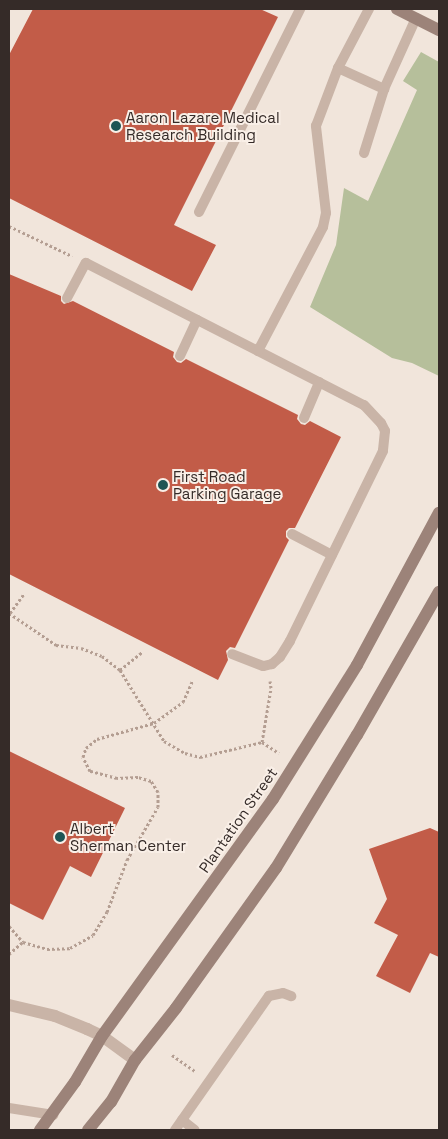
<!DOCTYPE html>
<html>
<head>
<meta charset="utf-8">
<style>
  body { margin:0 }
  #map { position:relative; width:448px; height:1139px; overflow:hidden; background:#f1e5db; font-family:"Space Grotesk",sans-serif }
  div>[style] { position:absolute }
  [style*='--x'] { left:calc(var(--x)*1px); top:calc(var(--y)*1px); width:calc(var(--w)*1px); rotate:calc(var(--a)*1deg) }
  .green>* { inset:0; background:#b6bf9b }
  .building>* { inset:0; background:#c25c48 }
  .path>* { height:3px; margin-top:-1.5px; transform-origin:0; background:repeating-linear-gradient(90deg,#b49e92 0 2.5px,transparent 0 5px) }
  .lane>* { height:10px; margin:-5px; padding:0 5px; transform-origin:5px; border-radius:5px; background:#c9b4a7 }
  .street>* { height:12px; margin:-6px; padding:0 6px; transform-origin:6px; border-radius:6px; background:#c9b4a7 }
  .secondary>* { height:12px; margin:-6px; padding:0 6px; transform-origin:6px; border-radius:6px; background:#9c8379 }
  .dots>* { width:14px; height:14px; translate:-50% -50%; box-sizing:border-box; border:2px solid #f9efe7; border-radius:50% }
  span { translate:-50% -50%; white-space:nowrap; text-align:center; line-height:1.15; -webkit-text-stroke:4px #f9efe7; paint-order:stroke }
  .poi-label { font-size:15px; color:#352b28 }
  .left { translate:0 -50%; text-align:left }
  .street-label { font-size:15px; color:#352b28 }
  .frame { position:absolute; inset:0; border:10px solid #352b28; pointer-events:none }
</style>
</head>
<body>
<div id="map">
  <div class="green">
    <div style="clip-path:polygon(421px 52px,439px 62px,439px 376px,412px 363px,392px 358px,310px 307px,336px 245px,344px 188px,368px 201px,417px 90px,403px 81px)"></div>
  </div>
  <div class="building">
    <div style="clip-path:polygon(33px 9px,260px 9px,278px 17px,174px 225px,216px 245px,192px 291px,9px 198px,9px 55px)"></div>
    <div style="clip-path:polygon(9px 274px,61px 296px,61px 301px,64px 304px,73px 301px,174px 352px,173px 357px,177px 362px,181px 363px,186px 359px,298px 415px,297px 419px,301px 424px,305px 425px,310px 421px,341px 437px,295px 528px,289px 528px,286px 531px,286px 537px,289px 540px,235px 648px,230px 647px,226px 651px,228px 660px,218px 680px,9px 574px)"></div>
    <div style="clip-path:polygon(9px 751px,125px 808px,91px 877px,70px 866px,43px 920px,9px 903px)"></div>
    <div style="clip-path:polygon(430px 828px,439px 832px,439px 957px,430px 953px,410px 993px,376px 976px,398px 935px,374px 923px,387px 899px,369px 849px)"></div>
  </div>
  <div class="path">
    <div style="--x:9;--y:226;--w:70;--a:25.5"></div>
    <div style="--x:9;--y:613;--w:57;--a:34.2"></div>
    <div style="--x:56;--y:645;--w:25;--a:7"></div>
    <div style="--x:81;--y:648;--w:22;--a:21"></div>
    <div style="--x:102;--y:656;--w:23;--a:38"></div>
    <div style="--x:120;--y:670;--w:84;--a:58.2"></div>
    <div style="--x:164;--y:741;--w:24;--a:30"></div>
    <div style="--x:185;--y:753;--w:16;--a:15"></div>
    <div style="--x:200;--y:757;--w:64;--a:-13.6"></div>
    <div style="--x:262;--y:742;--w:20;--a:33"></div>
    <div style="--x:10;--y:613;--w:24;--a:-54"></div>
    <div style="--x:120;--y:670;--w:28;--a:-39"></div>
    <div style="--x:262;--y:742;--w:55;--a:-80.5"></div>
    <div style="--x:271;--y:688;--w:7;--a:-98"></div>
    <div style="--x:9;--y:926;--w:21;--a:49"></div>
    <div style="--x:23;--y:942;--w:25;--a:16"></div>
    <div style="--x:47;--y:949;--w:23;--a:-2"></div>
    <div style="--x:70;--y:948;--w:26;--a:-29"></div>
    <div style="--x:93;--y:935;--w:27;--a:-59"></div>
    <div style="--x:107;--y:912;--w:56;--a:-69"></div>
    <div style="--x:127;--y:860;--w:61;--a:-59.7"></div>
    <div style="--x:158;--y:807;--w:15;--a:-90"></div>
    <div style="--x:158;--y:792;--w:13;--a:-122"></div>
    <div style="--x:151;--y:781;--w:14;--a:-163"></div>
    <div style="--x:138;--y:777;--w:21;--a:177"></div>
    <div style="--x:117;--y:778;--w:28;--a:-165"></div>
    <div style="--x:90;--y:771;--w:16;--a:-117"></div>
    <div style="--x:83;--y:757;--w:9;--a:-72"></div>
    <div style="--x:86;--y:748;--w:14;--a:-39"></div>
    <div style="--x:97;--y:739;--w:59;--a:-15.7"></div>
    <div style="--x:154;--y:723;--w:36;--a:-36"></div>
    <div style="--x:183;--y:702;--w:24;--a:-66"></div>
    <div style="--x:9;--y:954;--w:18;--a:-41"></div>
    <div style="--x:172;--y:1055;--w:29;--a:35"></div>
  </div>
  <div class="lane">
    <div style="--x:338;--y:68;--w:51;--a:24.5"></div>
    <div style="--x:364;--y:153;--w:67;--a:-72.6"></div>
    <div style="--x:384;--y:89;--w:78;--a:-65.7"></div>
    <div style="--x:199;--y:212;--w:227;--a:-63.5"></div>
    <div style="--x:67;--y:298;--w:40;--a:-62"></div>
    <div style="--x:86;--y:263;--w:312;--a:27.1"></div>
    <div style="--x:364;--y:405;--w:25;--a:47"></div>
    <div style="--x:381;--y:423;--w:9;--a:63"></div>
    <div style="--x:385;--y:431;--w:20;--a:96"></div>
    <div style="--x:383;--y:451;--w:212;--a:116.1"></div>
    <div style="--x:290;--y:641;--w:19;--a:122"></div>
    <div style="--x:280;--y:657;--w:11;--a:139"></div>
    <div style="--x:272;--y:664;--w:9;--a:167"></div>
    <div style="--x:263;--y:666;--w:33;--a:-159"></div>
    <div style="--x:258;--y:351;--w:140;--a:-62.3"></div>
    <div style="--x:323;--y:227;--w:14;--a:-78"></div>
    <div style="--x:326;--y:213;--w:88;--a:-96.6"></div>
    <div style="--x:316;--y:126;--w:62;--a:-69.2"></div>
    <div style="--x:338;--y:68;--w:67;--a:-62.3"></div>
    <div style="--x:180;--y:356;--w:40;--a:-65"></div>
    <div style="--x:304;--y:418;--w:39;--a:-67"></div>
    <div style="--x:292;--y:534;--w:45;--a:27.7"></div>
    <div style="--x:9;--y:1108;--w:45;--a:9"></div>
    <div style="--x:182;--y:1120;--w:16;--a:38"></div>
    <div style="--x:175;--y:1130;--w:164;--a:-55"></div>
    <div style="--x:269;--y:996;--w:14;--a:-12"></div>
    <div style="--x:283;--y:993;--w:9;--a:21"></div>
  </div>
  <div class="street">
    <div style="--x:9;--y:1005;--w:47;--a:13.4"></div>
    <div style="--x:55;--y:1016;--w:35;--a:22"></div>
    <div style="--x:87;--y:1029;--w:17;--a:25"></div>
    <div style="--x:102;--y:1036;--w:41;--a:36"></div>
  </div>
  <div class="secondary">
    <div style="--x:397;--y:9;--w:47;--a:26.6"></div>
    <div style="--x:40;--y:1130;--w:59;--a:-53.9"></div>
    <div style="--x:75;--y:1082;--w:53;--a:-59.6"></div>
    <div style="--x:102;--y:1036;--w:292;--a:-54.2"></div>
    <div style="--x:273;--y:799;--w:158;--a:-57.9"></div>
    <div style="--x:357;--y:665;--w:173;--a:-61.7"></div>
    <div style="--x:88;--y:1130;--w:36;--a:-51"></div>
    <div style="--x:111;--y:1102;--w:48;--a:-60.3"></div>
    <div style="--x:135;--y:1060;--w:66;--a:-51.7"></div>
    <div style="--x:176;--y:1008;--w:172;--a:-54.5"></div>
    <div style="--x:276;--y:868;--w:156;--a:-58.7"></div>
    <div style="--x:357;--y:735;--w:165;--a:-60.2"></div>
  </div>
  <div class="dots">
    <div style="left:116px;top:126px;background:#1e5555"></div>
    <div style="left:163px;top:485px;background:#1e5555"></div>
    <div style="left:60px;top:837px;background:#1e5555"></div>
  </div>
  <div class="poi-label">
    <span class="left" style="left:126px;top:126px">Aaron Lazare Medical<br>Research Building</span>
    <span class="left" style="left:173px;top:485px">First Road<br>Parking Garage</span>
    <span class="left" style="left:70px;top:837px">Albert<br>Sherman Center</span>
  </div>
  <div class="street-label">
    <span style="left:238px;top:820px;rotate:-55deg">Plantation Street</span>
  </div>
  <div class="frame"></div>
</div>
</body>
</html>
